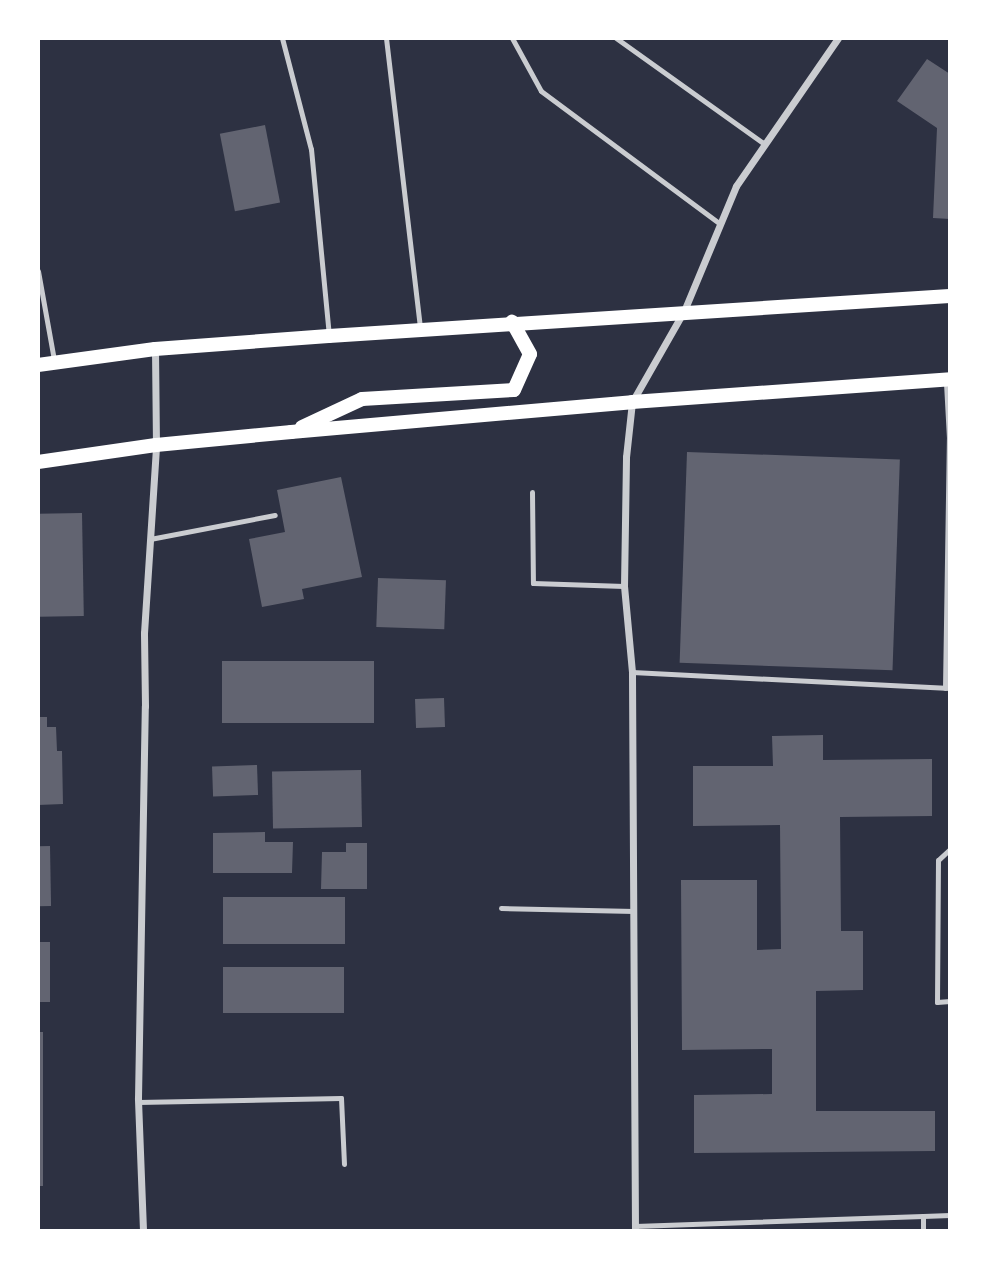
<!DOCTYPE html>
<html>
<head>
<meta charset="utf-8">
<style>
  body { margin:0 }
  #map { position:relative; width:988px; height:1269px; overflow:hidden; background:#2d3142; font-family:Figtree,sans-serif }
  div>[style] { position:absolute }
  [style*='--x'] { left:calc(var(--x)*1px); top:calc(var(--y)*1px); width:calc(var(--w)*1px); rotate:calc(var(--a)*1deg) }
  .building>* { inset:0; background:#626471; transform-origin:0 0 }
  .service>* { height:5px; margin:-2.5px; padding:0 2.5px; transform-origin:2.5px; border-radius:2.5px; background:#caccd0 }
  .minor>* { height:7px; margin:-3.5px; padding:0 3.5px; transform-origin:3.5px; border-radius:3.5px; background:#caccd0 }
  .secondary>* { height:14px; margin:-7px; padding:0 7px; transform-origin:7px; border-radius:7px; background:#fff }
  span { translate:-50% -50%; white-space:nowrap; text-align:center; line-height:1.15; -webkit-text-stroke:5px #fff; paint-order:stroke }
  .frame { position:absolute; inset:0; border:40px solid #fff; pointer-events:none }
</style>
</head>
<body>
<div id="map">
  <div class="building">
    <div style="clip-path:polygon(927px 59px,950px 74px,950px 219px,933px 218px,937px 128px,897px 101px)"></div>
    <div style="left:265px;top:125px;width:79px;height:46px;rotate:79deg"></div>
    <div style="left:687px;top:452px;width:213px;height:211px;rotate:2deg"></div>
    <div style="clip-path:polygon(341px 477px,362px 577px,302px 589px,304px 599px,262px 607px,249px 539px,285px 532px,277px 490px)"></div>
    <div style="left:82px;top:513px;width:103px;height:44px;rotate:89deg"></div>
    <div style="left:378px;top:578px;width:68px;height:49px;rotate:2deg"></div>
    <div style="left:374px;top:661px;width:62px;height:152px;rotate:90deg"></div>
    <div style="left:444px;top:698px;width:29px;height:29px;rotate:88deg"></div>
    <div style="clip-path:polygon(38px 717px,47px 717px,47px 727px,56px 727px,57px 751px,62px 751px,63px 804px,38px 805px)"></div>
    <div style="clip-path:polygon(823px 735px,823px 760px,932px 759px,932px 816px,840px 817px,841px 931px,863px 931px,863px 990px,816px 991px,816px 1111px,935px 1111px,935px 1151px,694px 1153px,694px 1095px,772px 1094px,772px 1049px,682px 1050px,681px 880px,757px 880px,757px 950px,781px 949px,780px 825px,693px 826px,693px 766px,773px 766px,772px 736px)"></div>
    <div style="left:257px;top:765px;width:30px;height:45px;rotate:88deg"></div>
    <div style="left:361px;top:770px;width:57px;height:89px;rotate:89deg"></div>
    <div style="clip-path:polygon(265px 832px,265px 842px,293px 842px,292px 873px,213px 873px,213px 833px)"></div>
    <div style="clip-path:polygon(346px 843px,367px 843px,367px 889px,321px 889px,322px 852px,346px 852px)"></div>
    <div style="left:50px;top:846px;width:60px;height:12px;rotate:89deg"></div>
    <div style="left:223px;top:897px;width:122px;height:47px"></div>
    <div style="left:38px;top:942px;width:12px;height:60px"></div>
    <div style="left:344px;top:967px;width:46px;height:121px;rotate:90deg"></div>
    <div style="left:38px;top:1032px;width:5px;height:154px"></div>
  </div>
  <div class="service">
    <div style="--x:282;--y:38;--w:115;--a:75.4"></div>
    <div style="--x:311;--y:149;--w:188;--a:84.5"></div>
    <div style="--x:386;--y:38;--w:291;--a:83.3"></div>
    <div style="--x:512;--y:38;--w:60;--a:61.3"></div>
    <div style="--x:541;--y:91;--w:222;--a:36.6"></div>
    <div style="--x:616;--y:38;--w:181;--a:35.5"></div>
    <div style="--x:38;--y:271;--w:90;--a:79.8"></div>
    <div style="--x:532;--y:492;--w:91;--a:89.4"></div>
    <div style="--x:533;--y:583;--w:91;--a:1.9"></div>
    <div style="--x:150;--y:539;--w:127;--a:-10.9"></div>
    <div style="--x:632;--y:672;--w:318;--a:2.9"></div>
    <div style="--x:945;--y:688;--w:250;--a:-89.1"></div>
    <div style="--x:949;--y:438;--w:56;--a:-93.1"></div>
    <div style="--x:950;--y:849;--w:16;--a:137"></div>
    <div style="--x:938;--y:860;--w:142;--a:90.4"></div>
    <div style="--x:937;--y:1002;--w:13;--a:-4"></div>
    <div style="--x:501;--y:908;--w:133;--a:1.3"></div>
    <div style="--x:138;--y:1102;--w:203;--a:-1.1"></div>
    <div style="--x:341;--y:1098;--w:66;--a:87.4"></div>
    <div style="--x:923;--y:1216;--w:27;--a:-2"></div>
    <div style="--x:635;--y:1226;--w:288;--a:-2"></div>
    <div style="--x:923;--y:1216;--w:14;--a:90"></div>
  </div>
  <div class="minor">
    <div style="--x:143;--y:1230;--w:132;--a:-92.2"></div>
    <div style="--x:138;--y:1098;--w:392;--a:-89"></div>
    <div style="--x:145;--y:706;--w:73;--a:-90.8"></div>
    <div style="--x:144;--y:633;--w:188;--a:-86.3"></div>
    <div style="--x:156;--y:445;--w:96;--a:-90.6"></div>
    <div style="--x:635;--y:1230;--w:558;--a:-90.31"></div>
    <div style="--x:632;--y:672;--w:86;--a:-95.3"></div>
    <div style="--x:624;--y:586;--w:129;--a:-89.1"></div>
    <div style="--x:626;--y:457;--w:55;--a:-83.8"></div>
    <div style="--x:632;--y:402;--w:105;--a:-60.3"></div>
    <div style="--x:684;--y:311;--w:135;--a:-67.4"></div>
    <div style="--x:736;--y:186;--w:180;--a:-55.4"></div>
  </div>
  <div class="secondary">
    <div style="--x:38;--y:365;--w:118;--a:-7.8"></div>
    <div style="--x:155;--y:349;--w:174;--a:-4.3"></div>
    <div style="--x:329;--y:336;--w:622;--a:-3.69"></div>
    <div style="--x:302;--y:427;--w:66;--a:-25"></div>
    <div style="--x:362;--y:399;--w:152;--a:-3.4"></div>
    <div style="--x:514;--y:390;--w:39;--a:-66"></div>
    <div style="--x:530;--y:354;--w:37;--a:-119"></div>
    <div style="--x:38;--y:462;--w:119;--a:-8.2"></div>
    <div style="--x:156;--y:445;--w:136;--a:-5.5"></div>
    <div style="--x:291;--y:432;--w:342;--a:-5"></div>
    <div style="--x:632;--y:402;--w:319;--a:-4.1"></div>
  </div>
  <div class="frame"></div>
</div>
</body>
</html>
